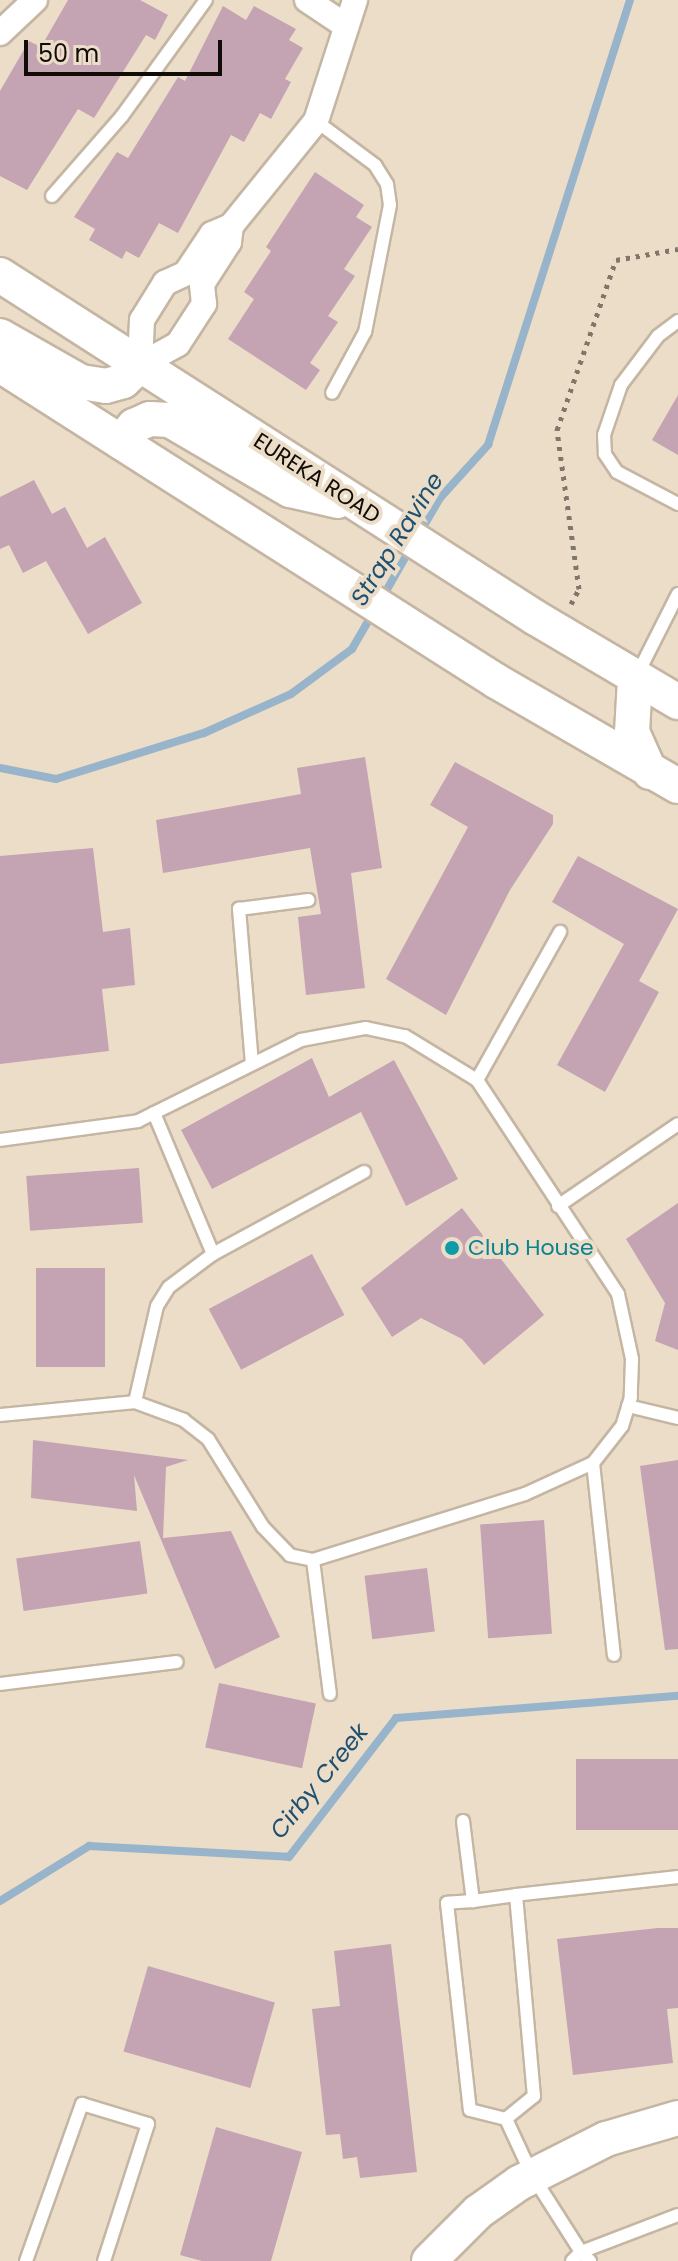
<!DOCTYPE html>
<html>
<head>
<meta charset="utf-8">
<style>
  body { margin:0 }
  #map { position:relative; width:678px; height:2261px; overflow:hidden; background:#ecddc9; font-family:Poppins,sans-serif }
  div>[style] { position:absolute }
  [style*='--x'] { left:calc(var(--x)*1px); top:calc(var(--y)*1px); width:calc(var(--w)*1px); rotate:calc(var(--a)*1deg) }
  .stream>* { height:8px; margin:-4px; padding:0 4px; transform-origin:4px; border-radius:4px; background:#97b4ca }
  .building>* { inset:0; background:#c4a3b3; transform-origin:0 0 }
  .path>* { height:5px; margin-top:-2.5px; transform-origin:0; background:repeating-linear-gradient(90deg,#807669 0 4px,transparent 0 10px) }
  .roads { filter:drop-shadow(2px 0 #c4b6a3) drop-shadow(-2px 0 #c4b6a3) drop-shadow(0 2px #c4b6a3) drop-shadow(0 -2px #c4b6a3) }
  .lane>* { height:12px; margin:-6px; padding:0 6px; transform-origin:6px; border-radius:6px; background:#fff }
  .street>* { height:24px; margin:-12px; padding:0 12px; transform-origin:12px; border-radius:12px; background:#fff }
  .secondary>* { height:34px; margin:-17px; padding:0 17px; transform-origin:17px; border-radius:17px; background:#fff }
  .dots>* { width:22px; height:22px; translate:-50% -50%; box-sizing:border-box; border:4px solid #ecddc9; border-radius:50% }
  span { translate:-50% -50%; white-space:nowrap; text-align:center; line-height:1.15; -webkit-text-stroke:8px #ecddc9; paint-order:stroke }
  .street-label { font-size:22px; color:#110c06 }
  .culture-label { font-size:22px; color:#0d838f }
  .left { translate:0 -50%; text-align:left }
  .water-label { font-size:24px; color:#1f5070; font-style:italic }
  .scale { position:absolute; left:24px; top:40px; width:198px; height:36px; box-sizing:border-box; border:4px solid #110c06; border-top:0; padding-left:10px; font-size:24px; line-height:28px; white-space:nowrap; color:#110c06; -webkit-text-stroke:6px #ecddc9; paint-order:stroke }
</style>
</head>
<body>
<div id="map">
  <div class="stream">
    <div style="--x:419;--y:534;--w:42;--a:-59.7"></div>
    <div style="--x:440;--y:498;--w:72;--a:-47.8"></div>
    <div style="--x:488;--y:445;--w:467;--a:-72.3"></div>
    <div style="--x:381;--y:600;--w:59;--a:-60.4"></div>
    <div style="--x:0;--y:768;--w:57;--a:11.1"></div>
    <div style="--x:56;--y:779;--w:155;--a:-17.3"></div>
    <div style="--x:204;--y:733;--w:95;--a:-24.1"></div>
    <div style="--x:291;--y:694;--w:76;--a:-36.4"></div>
    <div style="--x:352;--y:649;--w:44;--a:-59.9"></div>
    <div style="--x:0;--y:1901;--w:105;--a:-31.7"></div>
    <div style="--x:89;--y:1846;--w:200;--a:3.1"></div>
    <div style="--x:289;--y:1857;--w:175;--a:-52.4"></div>
    <div style="--x:396;--y:1718;--w:283;--a:-4.5"></div>
  </div>
  <div class="building">
    <div style="clip-path:polygon(68px 0,140px 0,168px 15px,155px 40px,146px 35px,94px 118px,78px 109px,27px 190px,0 176px,0 91px,29px 41px,41px 47px)"></div>
    <div style="clip-path:polygon(223px 6px,246px 20px,254px 6px,296px 29px,289px 40px,303px 48px,285px 79px,291px 82px,271px 119px,260px 113px,244px 142px,231px 135px,178px 233px,159px 223px,139px 258px,126px 251px,122px 259px,89px 240px,95px 229px,74px 217px,117px 152px,128px 158px,178px 77px,185px 81px)"></div>
    <div style="clip-path:polygon(315px 172px,364px 205px,356px 217px,372px 227px,344px 269px,355px 276px,328px 316px,338px 322px,310px 363px,320px 370px,306px 390px,228px 339px,254px 299px,244px 292px,271px 251px,266px 247px)"></div>
    <div style="clip-path:polygon(678px 395px,678px 455px,652px 440px)"></div>
    <div style="clip-path:polygon(34px 480px,52px 514px,65px 507px,87px 548px,105px 537px,142px 603px,88px 634px,46px 561px,23px 573px,9px 545px,0 549px,0 497px)"></div>
    <div style="clip-path:polygon(365px 757px,382px 868px,351px 873px,365px 988px,306px 995px,298px 917px,321px 914px,310px 848px,163px 873px,156px 820px,301px 794px,297px 768px)"></div>
    <div style="clip-path:polygon(455px 762px,553px 815px,553px 824px,510px 890px,446px 1015px,386px 979px,468px 827px,430px 805px)"></div>
    <div style="clip-path:polygon(93px 848px,103px 932px,130px 928px,135px 985px,102px 989px,109px 1051px,0 1064px,0 856px)"></div>
    <div style="clip-path:polygon(578px 856px,678px 909px,639px 981px,659px 992px,605px 1092px,557px 1065px,624px 944px,552px 902px)"></div>
    <div style="clip-path:polygon(312px 1058px,329px 1097px,394px 1060px,458px 1179px,406px 1206px,361px 1112px,212px 1189px,181px 1130px)"></div>
    <div style="left:139px;top:1168px;width:55px;height:113px;rotate:86deg"></div>
    <div style="clip-path:polygon(678px 1203px,678px 1350px,655px 1341px,665px 1303px,626px 1239px)"></div>
    <div style="clip-path:polygon(462px 1208px,544px 1315px,484px 1365px,462px 1339px,421px 1318px,392px 1337px,361px 1288px)"></div>
    <div style="left:312px;top:1254px;width:69px;height:117px;rotate:62deg"></div>
    <div style="left:36px;top:1268px;width:69px;height:99px"></div>
    <div style="clip-path:polygon(33px 1440px,188px 1460px,166px 1467px,163px 1538px,231px 1531px,280px 1637px,215px 1669px,134px 1475px,137px 1511px,31px 1498px)"></div>
    <div style="clip-path:polygon(678px 1460px,678px 1649px,665px 1650px,640px 1466px)"></div>
    <div style="left:544px;top:1520px;width:114px;height:64px;rotate:86deg"></div>
    <div style="left:140px;top:1541px;width:53px;height:125px;rotate:82deg"></div>
    <div style="left:427px;top:1568px;width:64px;height:63px;rotate:83deg"></div>
    <div style="left:219px;top:1683px;width:99px;height:66px;rotate:12deg"></div>
    <div style="left:678px;top:1759px;width:71px;height:102px;rotate:90deg"></div>
    <div style="clip-path:polygon(658px 1928px,678px 1928px,678px 2008px,667px 2009px,673px 2063px,573px 2075px,557px 1939px)"></div>
    <div style="clip-path:polygon(391px 1944px,417px 2172px,360px 2178px,357px 2157px,343px 2159px,340px 2134px,326px 2135px,312px 2009px,340px 2006px,334px 1951px)"></div>
    <div style="left:148px;top:1966px;width:132px;height:89px;rotate:16deg"></div>
    <div style="clip-path:polygon(216px 2127px,302px 2152px,271px 2261px,202px 2261px,180px 2255px)"></div>
  </div>
  <div class="path">
    <div style="--x:571;--y:604;--w:17;--a:-62"></div>
    <div style="--x:579;--y:589;--w:161;--a:-97.9"></div>
    <div style="--x:557;--y:430;--w:180;--a:-70.9"></div>
    <div style="--x:616;--y:260;--w:63;--a:-10.1"></div>
  </div>
  <div class="roads">
    <div class="lane">
      <div style="--x:316;--y:121;--w:74;--a:36.7"></div>
      <div style="--x:375;--y:165;--w:22;--a:58"></div>
      <div style="--x:387;--y:184;--w:21;--a:82"></div>
      <div style="--x:390;--y:205;--w:129;--a:101.1"></div>
      <div style="--x:365;--y:332;--w:69;--a:118.4"></div>
      <div style="--x:52;--y:196;--w:106;--a:-48.8"></div>
      <div style="--x:122;--y:116;--w:143;--a:-54.1"></div>
      <div style="--x:678;--y:504;--w:69;--a:-152.3"></div>
      <div style="--x:617;--y:472;--w:22;--a:-124"></div>
      <div style="--x:605;--y:454;--w:19;--a:-93"></div>
      <div style="--x:604;--y:435;--w:53;--a:-71.2"></div>
      <div style="--x:621;--y:385;--w:61;--a:-52.9"></div>
      <div style="--x:658;--y:336;--w:25;--a:-37"></div>
      <div style="--x:636;--y:677;--w:93;--a:-63.2"></div>
      <div style="--x:252;--y:1064;--w:156;--a:-94.8"></div>
      <div style="--x:239;--y:909;--w:70;--a:-7.4"></div>
      <div style="--x:477;--y:1080;--w:170;--a:-60.7"></div>
      <div style="--x:154;--y:1113;--w:153;--a:67.3"></div>
      <div style="--x:0;--y:1140;--w:139;--a:-7.8"></div>
      <div style="--x:138;--y:1121;--w:182;--a:-26.4"></div>
      <div style="--x:301;--y:1040;--w:66;--a:-10.5"></div>
      <div style="--x:366;--y:1028;--w:40;--a:12"></div>
      <div style="--x:405;--y:1036;--w:84;--a:31.4"></div>
      <div style="--x:477;--y:1080;--w:256;--a:56.6"></div>
      <div style="--x:618;--y:1294;--w:66;--a:77.8"></div>
      <div style="--x:632;--y:1359;--w:38;--a:92"></div>
      <div style="--x:631;--y:1397;--w:30;--a:107"></div>
      <div style="--x:622;--y:1426;--w:47;--a:128.1"></div>
      <div style="--x:593;--y:1463;--w:75;--a:155.5"></div>
      <div style="--x:525;--y:1494;--w:222;--a:162.7"></div>
      <div style="--x:313;--y:1560;--w:24;--a:-168"></div>
      <div style="--x:290;--y:1555;--w:39;--a:-134"></div>
      <div style="--x:263;--y:1527;--w:104;--a:-122"></div>
      <div style="--x:208;--y:1439;--w:31;--a:-142"></div>
      <div style="--x:184;--y:1420;--w:52;--a:-159.8"></div>
      <div style="--x:135;--y:1402;--w:136;--a:174.5"></div>
      <div style="--x:558;--y:1206;--w:145;--a:-34.3"></div>
      <div style="--x:135;--y:1402;--w:98;--a:-77.1"></div>
      <div style="--x:157;--y:1306;--w:22;--a:-58"></div>
      <div style="--x:169;--y:1287;--w:55;--a:-36.9"></div>
      <div style="--x:213;--y:1254;--w:172;--a:-28.5"></div>
      <div style="--x:628;--y:1406;--w:51;--a:13.5"></div>
      <div style="--x:593;--y:1463;--w:193;--a:83.8"></div>
      <div style="--x:313;--y:1560;--w:135;--a:82.8"></div>
      <div style="--x:0;--y:1684;--w:178;--a:-7.1"></div>
      <div style="--x:463;--y:1821;--w:81;--a:82.9"></div>
      <div style="--x:473;--y:1901;--w:43;--a:-7.9"></div>
      <div style="--x:678;--y:1877;--w:163;--a:173.7"></div>
      <div style="--x:516;--y:1895;--w:202;--a:84.9"></div>
      <div style="--x:534;--y:2096;--w:36;--a:141"></div>
      <div style="--x:506;--y:2119;--w:62;--a:65.1"></div>
      <div style="--x:532;--y:2175;--w:91;--a:57.5"></div>
      <div style="--x:581;--y:2252;--w:104;--a:-20.9"></div>
      <div style="--x:473;--y:1901;--w:26;--a:176"></div>
      <div style="--x:447;--y:1903;--w:208;--a:83.7"></div>
      <div style="--x:470;--y:2110;--w:37;--a:14"></div>
      <div style="--x:26;--y:2261;--w:167;--a:-70.4"></div>
      <div style="--x:82;--y:2104;--w:69;--a:16.9"></div>
      <div style="--x:148;--y:2124;--w:144;--a:107.8"></div>
      <div style="--x:572;--y:2261;--w:13;--a:-45"></div>
      <div style="--x:581;--y:2252;--w:13;--a:45"></div>
    </div>
    <div class="street">
      <div style="--x:307;--y:0;--w:47;--a:33.7"></div>
      <div style="--x:0;--y:33;--w:48;--a:-43.3"></div>
      <div style="--x:140;--y:365;--w:45;--a:-87.5"></div>
      <div style="--x:142;--y:320;--w:44;--a:-58.1"></div>
      <div style="--x:165;--y:283;--w:23;--a:-25"></div>
      <div style="--x:186;--y:273;--w:47;--a:-56.3"></div>
      <div style="--x:212;--y:234;--w:21;--a:-23"></div>
      <div style="--x:231;--y:226;--w:135;--a:-51"></div>
      <div style="--x:316;--y:121;--w:127;--a:-72.1"></div>
      <div style="--x:140;--y:365;--w:43;--a:-28.9"></div>
      <div style="--x:178;--y:344;--w:48;--a:-57"></div>
      <div style="--x:204;--y:304;--w:20;--a:-96"></div>
      <div style="--x:202;--y:284;--w:50;--a:-57.3"></div>
      <div style="--x:229;--y:242;--w:16;--a:-83"></div>
    </div>
    <div class="secondary">
      <div style="--x:0;--y:275;--w:636;--a:32.62"></div>
      <div style="--x:536;--y:618;--w:165;--a:30.6"></div>
      <div style="--x:0;--y:336;--w:93;--a:29.6"></div>
      <div style="--x:81;--y:382;--w:25;--a:9"></div>
      <div style="--x:106;--y:386;--w:18;--a:-16"></div>
      <div style="--x:123;--y:381;--w:23;--a:-43"></div>
      <div style="--x:0;--y:365;--w:588;--a:32.5"></div>
      <div style="--x:496;--y:681;--w:210;--a:30"></div>
      <div style="--x:121;--y:442;--w:21;--a:-51"></div>
      <div style="--x:134;--y:426;--w:17;--a:-24"></div>
      <div style="--x:150;--y:419;--w:20;--a:3"></div>
      <div style="--x:170;--y:420;--w:139;--a:30.3"></div>
      <div style="--x:290;--y:490;--w:49;--a:12.9"></div>
      <div style="--x:635;--y:679;--w:53;--a:93.2"></div>
      <div style="--x:632;--y:732;--w:44;--a:65.8"></div>
      <div style="--x:429;--y:2261;--w:69;--a:-45"></div>
      <div style="--x:478;--y:2212;--w:50;--a:-35.3"></div>
      <div style="--x:519;--y:2183;--w:97;--a:-26.8"></div>
      <div style="--x:606;--y:2139;--w:75;--a:-16.3"></div>
    </div>
  </div>
  <div class="dots">
    <div style="left:452px;top:1248px;background:#0f9aa8"></div>
  </div>
  <div class="street-label">
    <span style="left:317px;top:478px;rotate:33deg">EUREKA ROAD</span>
  </div>
  <div class="culture-label">
    <span class="left" style="left:468px;top:1248px">Club House</span>
  </div>
  <div class="water-label">
    <span style="left:397px;top:539px;rotate:-58deg">Strap Ravine</span>
    <span style="left:319px;top:1781px;rotate:-51deg">Cirby Creek</span>
  </div>
  <div class="scale">50 m</div>
</div>
</body>
</html>
